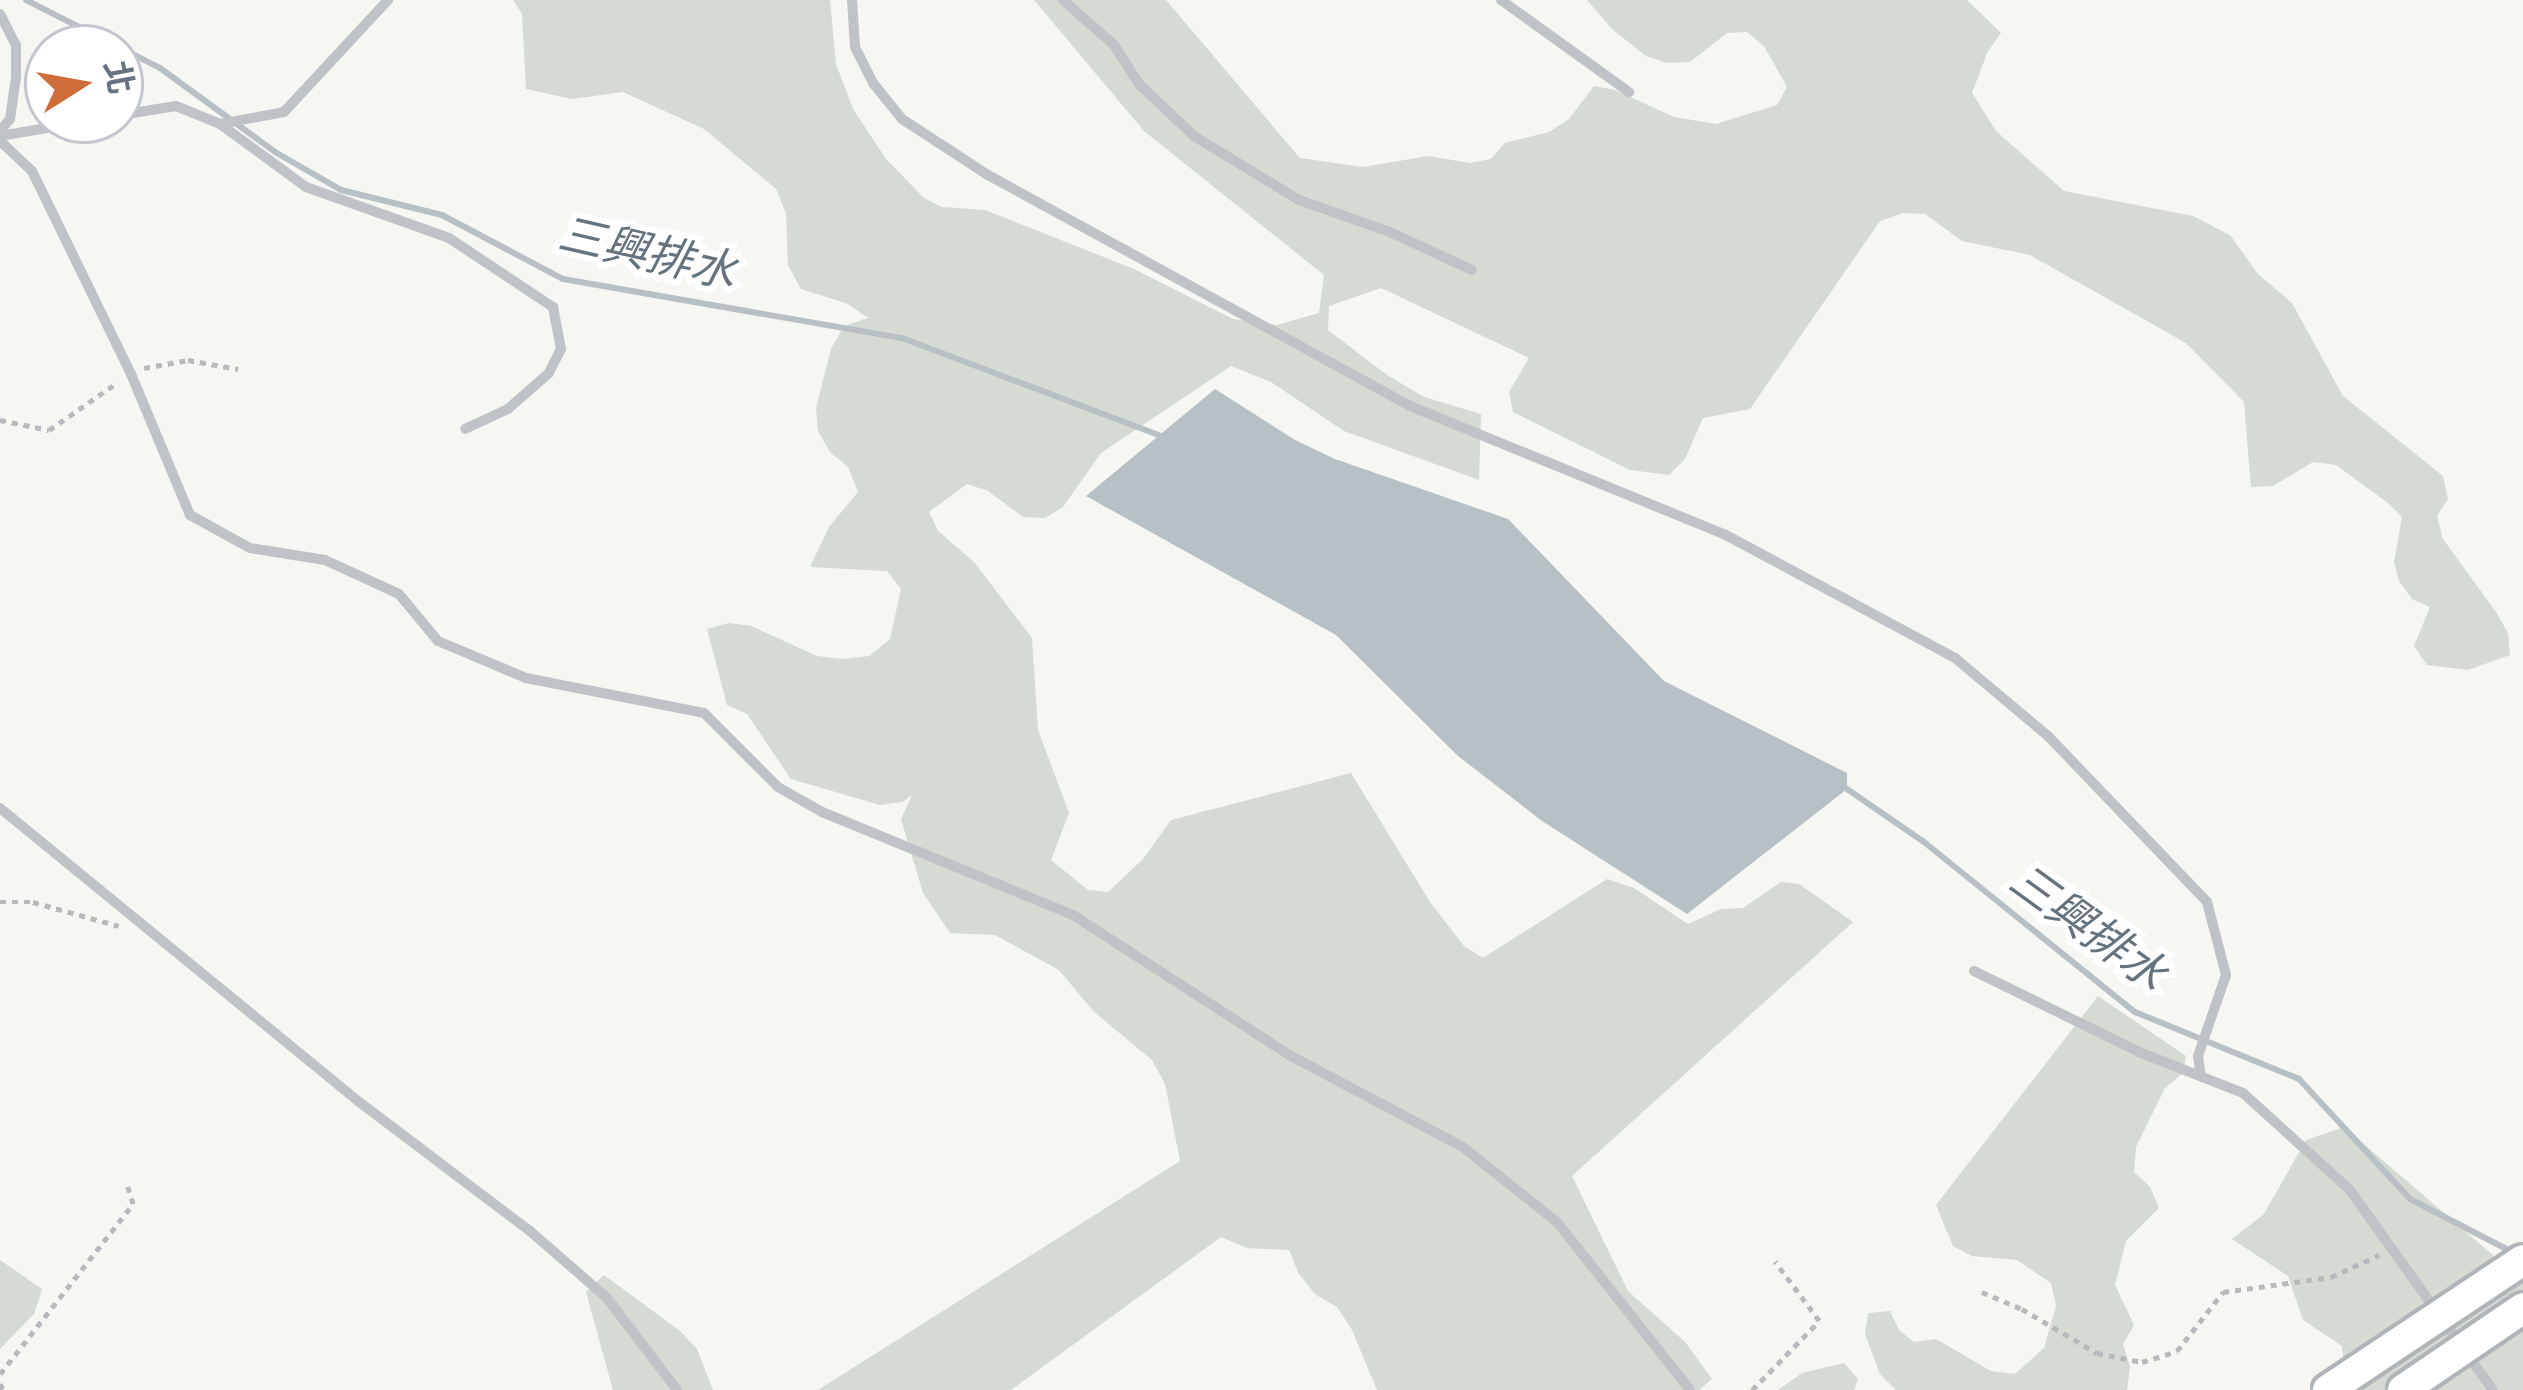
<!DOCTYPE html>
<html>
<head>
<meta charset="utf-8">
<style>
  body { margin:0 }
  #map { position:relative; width:2523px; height:1390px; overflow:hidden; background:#f6f6f3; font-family:"Alegreya Sans","Noto Sans TC",sans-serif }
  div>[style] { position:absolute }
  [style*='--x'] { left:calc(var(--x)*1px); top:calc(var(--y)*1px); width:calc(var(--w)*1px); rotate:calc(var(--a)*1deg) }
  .green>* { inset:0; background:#d5dad3 }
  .water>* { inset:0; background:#b7c0c5 }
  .stream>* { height:6px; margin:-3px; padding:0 3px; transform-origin:3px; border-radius:3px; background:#b7c0c5 }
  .path>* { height:4.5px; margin-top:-2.25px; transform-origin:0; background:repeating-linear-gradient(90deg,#b7b9bc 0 6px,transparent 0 12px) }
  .lane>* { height:10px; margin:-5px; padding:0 5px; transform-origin:5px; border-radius:5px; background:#bfc2c6 }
  .bridges { filter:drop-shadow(3px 0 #b0b4b9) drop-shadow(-3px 0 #b0b4b9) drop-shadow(0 3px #b0b4b9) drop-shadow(0 -3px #b0b4b9) }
  .secondary-bridge>* { height:30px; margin:-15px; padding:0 15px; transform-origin:15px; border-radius:15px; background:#fff }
  span { translate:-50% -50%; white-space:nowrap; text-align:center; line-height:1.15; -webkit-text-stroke:12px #fff; paint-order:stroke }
  .water-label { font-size:45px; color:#64737d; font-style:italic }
  .north { position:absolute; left:24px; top:24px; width:120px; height:120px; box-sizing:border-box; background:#fff; border:3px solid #c3c7cd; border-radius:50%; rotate:79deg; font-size:33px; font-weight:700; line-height:48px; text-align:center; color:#687381 }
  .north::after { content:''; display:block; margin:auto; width:42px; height:54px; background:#cf6d3a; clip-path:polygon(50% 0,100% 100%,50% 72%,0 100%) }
</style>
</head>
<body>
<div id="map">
  <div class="green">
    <div style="clip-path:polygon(513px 0,830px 0,836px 64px,853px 109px,886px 159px,924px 198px,942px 207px,985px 210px,1134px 269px,1233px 319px,1277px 325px,1319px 313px,1324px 275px,1144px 131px,1034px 0,1166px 0,1300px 158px,1363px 167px,1428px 156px,1470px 163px,1491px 159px,1505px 143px,1549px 132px,1569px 119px,1594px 86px,1615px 90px,1674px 117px,1716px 124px,1777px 105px,1787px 87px,1764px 46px,1747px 32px,1727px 33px,1690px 62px,1667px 63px,1646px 56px,1613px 30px,1587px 0,1967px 0,2001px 33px,1988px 51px,1972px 93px,1996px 131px,2064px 191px,2193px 216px,2230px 235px,2258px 274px,2292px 303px,2343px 396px,2443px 476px,2448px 499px,2437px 516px,2443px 539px,2496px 612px,2508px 633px,2510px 655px,2468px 670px,2427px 665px,2414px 646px,2430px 607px,2412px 599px,2399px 581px,2394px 562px,2402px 517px,2388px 503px,2336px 465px,2313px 462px,2273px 486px,2251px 487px,2244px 402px,2186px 343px,2030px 255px,1962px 241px,1925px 214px,1903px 213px,1880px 221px,1750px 409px,1703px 418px,1685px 459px,1669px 475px,1630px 470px,1513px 412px,1509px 392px,1529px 358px,1381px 288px,1329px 306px,1328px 330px,1387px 375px,1424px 397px,1481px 414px,1479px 480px,1344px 431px,1271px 382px,1231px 366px,1101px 453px,1063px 507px,1045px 518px,1023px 517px,988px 491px,967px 484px,929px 512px,938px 531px,974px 562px,1032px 638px,1038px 730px,1069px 813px,1051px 860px,1088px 890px,1108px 892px,1143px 859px,1171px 820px,1351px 773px,1430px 902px,1464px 946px,1483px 958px,1607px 879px,1634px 888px,1688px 924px,1721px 909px,1743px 908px,1781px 882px,1799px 884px,1853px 922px,1572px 1176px,1628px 1291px,1686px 1343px,1712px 1379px,1699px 1390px,1377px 1390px,1352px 1330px,1337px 1307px,1316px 1295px,1299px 1274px,1289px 1250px,1247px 1248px,1221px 1237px,1011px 1390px,818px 1390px,1180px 1161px,1165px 1084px,1152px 1060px,1093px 1011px,1059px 970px,995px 935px,950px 933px,923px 893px,901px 819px,912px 795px,903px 802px,880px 805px,791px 779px,747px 714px,727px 705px,707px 629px,729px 623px,751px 626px,817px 656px,844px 659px,869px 656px,890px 639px,901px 589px,887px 571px,810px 567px,829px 527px,858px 492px,848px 467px,830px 452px,818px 431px,816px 408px,831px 349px,844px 326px,868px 318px,848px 304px,801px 289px,788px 265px,786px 213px,776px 189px,704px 129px,623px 92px,572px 99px,526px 89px,522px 14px)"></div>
    <div style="clip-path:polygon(2098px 996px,2186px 1056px,2183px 1073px,2165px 1088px,2136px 1147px,2134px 1172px,2150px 1187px,2159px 1208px,2126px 1241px,2115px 1285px,2134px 1325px,2123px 1344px,2130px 1367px,2127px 1390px,1896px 1390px,1880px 1374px,1865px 1334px,1868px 1313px,1890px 1311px,1899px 1330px,1914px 1342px,1936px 1339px,1991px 1371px,2015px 1374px,2044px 1348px,2056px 1306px,2051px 1283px,2017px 1260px,1972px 1256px,1953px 1246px,1936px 1205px)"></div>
    <div style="clip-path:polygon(2344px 1127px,2523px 1281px,2523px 1390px,2346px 1390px,2342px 1346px,2303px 1320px,2288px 1276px,2232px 1239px,2264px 1214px,2306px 1140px)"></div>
    <div style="clip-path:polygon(0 1260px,42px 1289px,34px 1314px,0 1349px)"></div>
    <div style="clip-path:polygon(604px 1275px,680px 1331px,697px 1349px,713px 1390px,613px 1390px,586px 1292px)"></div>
    <div style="clip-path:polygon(1844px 1363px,1858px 1379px,1854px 1390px,1778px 1390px,1802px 1373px)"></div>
  </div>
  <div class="water">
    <div style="clip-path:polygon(1215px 389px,1295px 440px,1335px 459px,1508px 519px,1664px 681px,1847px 773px,1847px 789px,1687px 914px,1542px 821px,1458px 756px,1336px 635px,1086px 496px)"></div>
  </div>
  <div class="stream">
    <div style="--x:26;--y:0;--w:150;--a:26.9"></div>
    <div style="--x:160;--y:68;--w:142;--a:36.1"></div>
    <div style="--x:275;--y:152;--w:76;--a:29.9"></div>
    <div style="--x:341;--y:190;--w:104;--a:13.9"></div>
    <div style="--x:442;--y:215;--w:137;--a:27.9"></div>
    <div style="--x:563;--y:279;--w:344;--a:9.9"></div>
    <div style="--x:902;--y:338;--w:275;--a:20.7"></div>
    <div style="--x:1847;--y:789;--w:93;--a:34.5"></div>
    <div style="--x:1924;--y:842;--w:271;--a:38.9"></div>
    <div style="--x:2135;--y:1012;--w:177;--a:22.2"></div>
    <div style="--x:2299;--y:1079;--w:163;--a:47.2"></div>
    <div style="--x:2410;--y:1199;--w:119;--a:27.4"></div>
  </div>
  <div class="path">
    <div style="--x:144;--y:368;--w:45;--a:-10.3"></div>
    <div style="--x:188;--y:360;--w:51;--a:10.2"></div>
    <div style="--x:0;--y:420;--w:50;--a:11.5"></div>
    <div style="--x:49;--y:430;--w:84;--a:-34.8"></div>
    <div style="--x:0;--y:902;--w:33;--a:0"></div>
    <div style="--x:33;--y:902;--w:89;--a:15.6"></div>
    <div style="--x:1982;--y:1292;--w:43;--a:23"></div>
    <div style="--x:2022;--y:1309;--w:87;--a:30.4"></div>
    <div style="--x:2097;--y:1353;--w:46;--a:11.3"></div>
    <div style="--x:2142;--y:1362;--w:37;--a:-17"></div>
    <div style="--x:2177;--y:1351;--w:75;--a:-52.1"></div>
    <div style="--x:2223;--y:1292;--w:109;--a:-7.9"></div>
    <div style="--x:2331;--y:1277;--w:53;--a:-24.6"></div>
    <div style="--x:0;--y:1374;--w:216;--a:-52"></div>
    <div style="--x:133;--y:1204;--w:19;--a:-108"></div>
    <div style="--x:0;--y:1384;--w:7;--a:56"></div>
    <div style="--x:1752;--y:1390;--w:96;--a:-45.8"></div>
    <div style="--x:1819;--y:1321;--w:74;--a:-126.7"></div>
  </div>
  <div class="lane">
    <div style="--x:852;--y:0;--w:47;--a:86.3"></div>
    <div style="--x:855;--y:47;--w:40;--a:63.4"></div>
    <div style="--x:873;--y:83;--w:46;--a:51.1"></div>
    <div style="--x:902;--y:119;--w:103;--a:33.1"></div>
    <div style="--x:988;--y:175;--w:481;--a:28.7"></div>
    <div style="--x:1410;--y:406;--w:339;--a:22.2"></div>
    <div style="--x:1724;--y:534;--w:262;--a:28.2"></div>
    <div style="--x:1955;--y:658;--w:121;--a:40"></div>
    <div style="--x:2048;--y:736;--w:230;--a:46.2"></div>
    <div style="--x:2207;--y:902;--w:75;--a:75.4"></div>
    <div style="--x:2226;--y:975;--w:86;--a:109.1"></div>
    <div style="--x:2198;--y:1056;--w:21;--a:82"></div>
    <div style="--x:1063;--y:0;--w:68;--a:41.4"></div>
    <div style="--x:1114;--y:45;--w:46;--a:57.3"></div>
    <div style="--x:1139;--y:84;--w:76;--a:43.4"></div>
    <div style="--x:1194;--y:136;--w:123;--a:31.4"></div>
    <div style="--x:1299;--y:200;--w:96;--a:19.4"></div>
    <div style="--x:1390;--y:232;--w:90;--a:24.9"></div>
    <div style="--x:1501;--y:0;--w:158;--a:35.7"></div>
    <div style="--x:0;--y:14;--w:35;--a:63"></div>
    <div style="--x:16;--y:45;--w:32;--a:90"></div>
    <div style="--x:16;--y:77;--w:42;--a:98.1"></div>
    <div style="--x:10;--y:119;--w:16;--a:130"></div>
    <div style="--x:120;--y:115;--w:57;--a:-9.1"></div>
    <div style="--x:176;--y:106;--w:48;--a:22.2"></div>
    <div style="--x:220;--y:124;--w:107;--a:36.2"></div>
    <div style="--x:306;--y:187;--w:152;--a:19.6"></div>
    <div style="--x:449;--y:238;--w:125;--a:33.6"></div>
    <div style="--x:553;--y:307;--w:43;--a:79.2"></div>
    <div style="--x:561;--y:349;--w:27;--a:117"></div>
    <div style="--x:549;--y:373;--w:55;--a:138.7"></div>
    <div style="--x:508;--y:409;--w:47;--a:155.1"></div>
    <div style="--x:220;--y:124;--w:65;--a:-10.6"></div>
    <div style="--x:284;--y:112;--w:153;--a:-47.1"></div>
    <div style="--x:0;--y:136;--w:94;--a:-9.8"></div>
    <div style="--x:0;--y:141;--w:44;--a:43.2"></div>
    <div style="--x:32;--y:171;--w:226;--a:64"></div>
    <div style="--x:131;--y:374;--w:153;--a:67.3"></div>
    <div style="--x:190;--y:515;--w:68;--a:28.8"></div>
    <div style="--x:250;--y:548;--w:76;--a:9.1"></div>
    <div style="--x:325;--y:560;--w:81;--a:24.7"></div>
    <div style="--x:399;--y:594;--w:61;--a:50.3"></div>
    <div style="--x:438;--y:641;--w:95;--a:22.8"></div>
    <div style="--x:526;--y:678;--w:181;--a:11.1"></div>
    <div style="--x:704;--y:713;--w:105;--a:45"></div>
    <div style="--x:778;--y:787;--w:51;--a:29.6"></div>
    <div style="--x:822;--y:812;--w:271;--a:22.3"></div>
    <div style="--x:1073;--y:915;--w:260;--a:32.9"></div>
    <div style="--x:1291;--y:1056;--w:195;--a:27.9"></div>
    <div style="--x:1463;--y:1147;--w:120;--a:38.6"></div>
    <div style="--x:1557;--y:1222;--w:214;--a:51.6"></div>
    <div style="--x:0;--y:808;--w:463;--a:39.3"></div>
    <div style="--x:358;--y:1101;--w:216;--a:37.1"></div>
    <div style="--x:530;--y:1231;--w:102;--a:41"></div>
    <div style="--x:607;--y:1298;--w:116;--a:52.7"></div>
    <div style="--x:1974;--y:971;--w:184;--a:26.1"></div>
    <div style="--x:2139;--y:1052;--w:112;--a:21.5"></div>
    <div style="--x:2243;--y:1093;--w:143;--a:42.2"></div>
    <div style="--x:2349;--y:1189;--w:247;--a:54.4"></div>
  </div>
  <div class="bridges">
    <div class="secondary-bridge">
      <div style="--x:2328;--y:1390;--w:234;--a:-33.7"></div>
      <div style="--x:2403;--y:1390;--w:145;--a:-34.3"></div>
    </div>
  </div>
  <div class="water-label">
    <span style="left:647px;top:255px;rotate:13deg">三興排水</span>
    <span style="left:2087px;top:929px;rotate:36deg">三興排水</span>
  </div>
  <div class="north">北</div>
</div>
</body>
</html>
